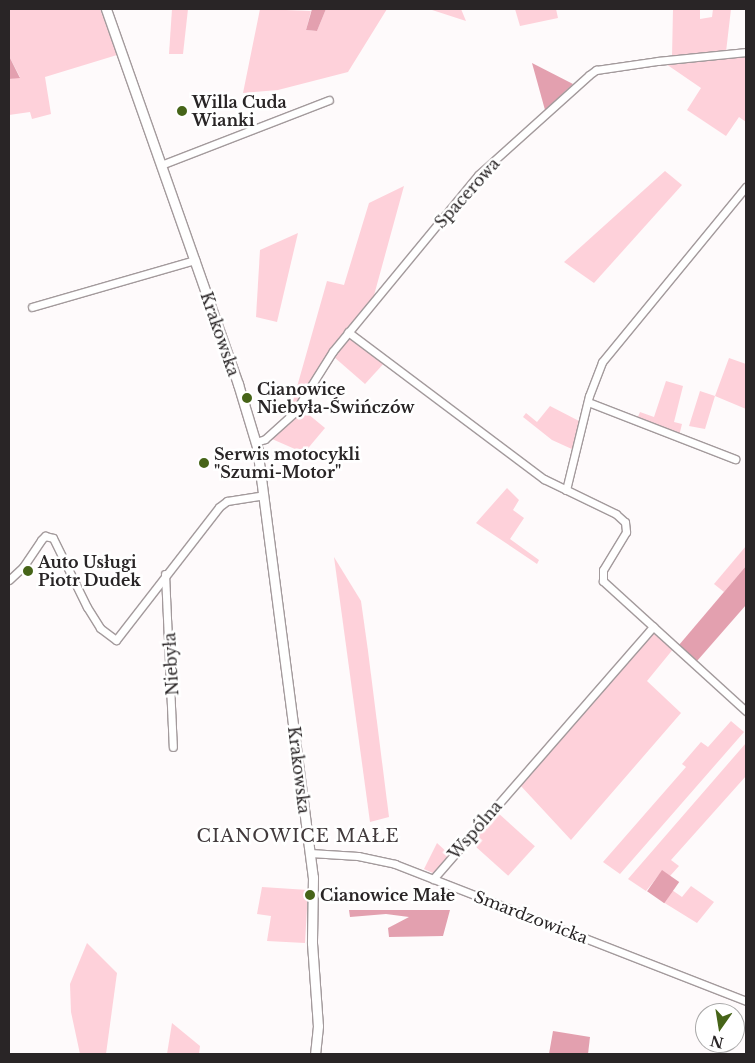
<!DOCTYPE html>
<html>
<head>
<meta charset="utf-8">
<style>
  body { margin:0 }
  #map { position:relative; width:755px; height:1063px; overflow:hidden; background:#fefafb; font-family:"Libre Baskerville",serif }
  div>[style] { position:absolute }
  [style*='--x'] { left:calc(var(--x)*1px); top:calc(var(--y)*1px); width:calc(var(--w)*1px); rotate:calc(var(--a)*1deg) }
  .green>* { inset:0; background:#fed1da; transform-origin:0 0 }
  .forest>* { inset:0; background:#e3a0af; transform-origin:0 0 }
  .roads { filter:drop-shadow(1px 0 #a39a9c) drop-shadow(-1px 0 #a39a9c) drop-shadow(0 1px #a39a9c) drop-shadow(0 -1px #a39a9c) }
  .minor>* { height:7px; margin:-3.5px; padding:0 3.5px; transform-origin:3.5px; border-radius:3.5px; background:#fff }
  .major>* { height:9px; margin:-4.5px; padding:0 4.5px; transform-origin:4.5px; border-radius:4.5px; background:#fff }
  .dots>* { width:14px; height:14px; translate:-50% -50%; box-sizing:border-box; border:2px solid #fff; border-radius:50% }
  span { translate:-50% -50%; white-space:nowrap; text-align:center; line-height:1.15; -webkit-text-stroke:5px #fff; paint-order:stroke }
  .poi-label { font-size:16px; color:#292526; font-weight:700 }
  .left { translate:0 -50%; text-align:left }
  .street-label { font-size:16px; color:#292526 }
  .neighbourhood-label { font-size:18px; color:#423a3c; letter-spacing:1px }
  .frame { position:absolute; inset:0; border:10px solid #292526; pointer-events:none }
  .north { position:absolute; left:695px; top:1003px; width:50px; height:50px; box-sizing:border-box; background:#fff; border:1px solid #a9a8a8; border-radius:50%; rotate:193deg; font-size:14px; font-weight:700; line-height:20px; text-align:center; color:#292526 }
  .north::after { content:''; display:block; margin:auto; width:18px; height:22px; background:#466418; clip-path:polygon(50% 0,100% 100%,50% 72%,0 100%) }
</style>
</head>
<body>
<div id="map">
  <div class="green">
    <div style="clip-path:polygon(9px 9px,100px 9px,117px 55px,45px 77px,51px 114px,32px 119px,30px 112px,9px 115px,9px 79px,20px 77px,9px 56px)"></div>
    <div style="clip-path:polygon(172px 9px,188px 9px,183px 54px,169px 54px)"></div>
    <div style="clip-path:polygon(260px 9px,311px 11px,306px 30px,317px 31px,326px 9px,387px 9px,348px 72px,278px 90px,243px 93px)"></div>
    <div style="clip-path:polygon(429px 9px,461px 9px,466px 21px)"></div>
    <div style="clip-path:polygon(515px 9px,556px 9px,558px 18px,520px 26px)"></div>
    <div style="clip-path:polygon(673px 9px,700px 9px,700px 19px,712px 17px,713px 9px,731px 9px,726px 52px,672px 57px)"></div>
    <div style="clip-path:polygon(746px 55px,746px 122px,739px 117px,726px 136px,687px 110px,701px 88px,666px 64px)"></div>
    <div style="clip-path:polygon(665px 171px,682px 185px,594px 283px,564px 262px)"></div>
    <div style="clip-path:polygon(404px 186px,373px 299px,289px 415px,327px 281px,344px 285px,369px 203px)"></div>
    <div style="clip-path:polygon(298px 233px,277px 322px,256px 317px,260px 250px)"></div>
    <div style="clip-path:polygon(353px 338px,386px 361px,365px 384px,334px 357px,347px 340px)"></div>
    <div style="clip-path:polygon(729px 358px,746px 364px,746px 409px,715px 396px,705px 429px,689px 426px,700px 391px,715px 396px)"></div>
    <div style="clip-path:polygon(666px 381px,683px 386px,674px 422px,682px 424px,679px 436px,637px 419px,640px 412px,654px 417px)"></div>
    <div style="clip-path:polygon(550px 406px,581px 422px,574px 450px,552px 440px,523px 417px,526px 413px,537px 422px)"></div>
    <div style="clip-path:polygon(302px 409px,325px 428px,304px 453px,272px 439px)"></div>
    <div style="clip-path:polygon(507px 488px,519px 500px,513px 510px,524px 518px,510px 539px,539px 560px,537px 564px,476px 523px)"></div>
    <div style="clip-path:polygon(746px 546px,746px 566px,724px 592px,714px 584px)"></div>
    <div style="clip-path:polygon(334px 557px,361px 601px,368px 651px,389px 817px,370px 822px)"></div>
    <div style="clip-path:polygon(653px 630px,674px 648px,647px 681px,681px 713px,571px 840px,520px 785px)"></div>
    <div style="clip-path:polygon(731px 721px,744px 732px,620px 874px,603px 862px,686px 767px,682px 764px,701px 742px,708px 747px)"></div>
    <div style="clip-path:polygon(746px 743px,746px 776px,671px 860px,679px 866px,670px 876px,662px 871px,646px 891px,628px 879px)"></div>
    <div style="left:497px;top:812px;width:51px;height:40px;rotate:42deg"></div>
    <div style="clip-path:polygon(437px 843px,450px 855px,435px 874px,424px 869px)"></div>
    <div style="clip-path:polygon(691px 886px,714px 902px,697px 923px,663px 902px,672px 890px,682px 897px)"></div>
    <div style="clip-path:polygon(262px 887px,308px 890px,305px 943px,267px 941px,271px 916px,257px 914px)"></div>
    <div style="clip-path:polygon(87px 943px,117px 973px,106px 1054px,80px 1054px,71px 1012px,70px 984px)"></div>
    <div style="clip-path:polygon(172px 1023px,200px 1046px,199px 1054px,167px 1054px)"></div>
  </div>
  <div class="forest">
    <div style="clip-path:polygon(312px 9px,326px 9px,317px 31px,306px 30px)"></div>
    <div style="clip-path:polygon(9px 56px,20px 78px,9px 79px)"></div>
    <div style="clip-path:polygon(532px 63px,573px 84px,545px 110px)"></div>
    <div style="clip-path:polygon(746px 566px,746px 605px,697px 661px,679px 645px)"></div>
    <div style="left:662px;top:870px;width:21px;height:26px;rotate:35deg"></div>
    <div style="clip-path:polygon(349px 910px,450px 910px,443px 936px,389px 937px,388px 928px,409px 917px,386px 914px,350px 917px)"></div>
    <div style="clip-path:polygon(553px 1031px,590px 1037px,588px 1054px,549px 1054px)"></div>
  </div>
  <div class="roads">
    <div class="minor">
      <div style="--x:161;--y:165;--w:180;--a:-21.2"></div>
      <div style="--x:32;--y:307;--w:170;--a:-16.1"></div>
      <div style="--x:348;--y:332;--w:245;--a:36.9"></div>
      <div style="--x:544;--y:479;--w:80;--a:25.9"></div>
      <div style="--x:616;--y:514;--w:12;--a:42"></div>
      <div style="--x:625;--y:522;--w:10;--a:84"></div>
      <div style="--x:626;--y:532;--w:44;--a:121.2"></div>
      <div style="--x:603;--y:570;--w:11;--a:90"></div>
      <div style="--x:603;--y:581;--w:193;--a:42.3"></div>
      <div style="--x:588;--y:402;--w:158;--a:21.2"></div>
      <div style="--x:256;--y:442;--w:9;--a:-18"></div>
      <div style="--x:265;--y:439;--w:39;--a:-42"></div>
      <div style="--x:294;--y:413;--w:73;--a:-57.8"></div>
      <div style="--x:333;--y:351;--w:228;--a:-50.5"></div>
      <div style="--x:478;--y:175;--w:149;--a:-42"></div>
      <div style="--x:589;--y:75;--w:9;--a:-36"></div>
      <div style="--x:596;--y:70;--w:63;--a:-8.3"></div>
      <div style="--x:658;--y:61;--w:88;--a:-5.8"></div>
      <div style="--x:566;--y:490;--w:97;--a:-76.3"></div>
      <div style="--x:589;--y:396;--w:36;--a:-69"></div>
      <div style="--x:602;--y:362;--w:227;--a:-50.6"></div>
      <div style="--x:165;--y:574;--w:173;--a:87.4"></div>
      <div style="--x:9;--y:580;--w:19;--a:-43"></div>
      <div style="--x:23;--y:567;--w:32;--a:-56"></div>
      <div style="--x:41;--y:540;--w:6;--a:-45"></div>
      <div style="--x:45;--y:536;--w:8;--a:14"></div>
      <div style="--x:53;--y:538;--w:77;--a:63.8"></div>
      <div style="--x:87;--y:607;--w:25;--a:58"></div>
      <div style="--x:100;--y:628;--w:20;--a:37"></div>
      <div style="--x:116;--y:640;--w:168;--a:-52.2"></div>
      <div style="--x:219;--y:507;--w:10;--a:-37"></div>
      <div style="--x:227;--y:501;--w:37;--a:-9"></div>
      <div style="--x:310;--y:853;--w:48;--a:3.6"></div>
      <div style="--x:358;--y:856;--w:38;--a:12"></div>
      <div style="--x:395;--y:864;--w:377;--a:21.3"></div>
      <div style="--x:433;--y:879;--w:335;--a:-48.9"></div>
    </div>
    <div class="major">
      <div style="--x:106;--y:9;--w:398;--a:70.6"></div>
      <div style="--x:238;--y:384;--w:66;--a:73.2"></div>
      <div style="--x:257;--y:447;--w:434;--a:82.6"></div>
      <div style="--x:313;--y:877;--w:66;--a:90.9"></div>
      <div style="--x:312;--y:943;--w:83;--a:85.9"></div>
      <div style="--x:318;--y:1026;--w:28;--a:96"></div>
    </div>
  </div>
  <div class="dots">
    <div style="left:182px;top:111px;background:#466418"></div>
    <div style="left:247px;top:398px;background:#466418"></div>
    <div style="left:204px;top:463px;background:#466418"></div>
    <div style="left:28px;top:571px;background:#466418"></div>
    <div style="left:310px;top:895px;background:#466418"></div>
  </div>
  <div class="poi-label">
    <span class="left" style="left:192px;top:111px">Willa Cuda<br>Wianki</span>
    <span class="left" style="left:257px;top:398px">Cianowice<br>Niebyła-Świńczów</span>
    <span class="left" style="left:214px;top:463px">Serwis motocykli<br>"Szumi-Motor"</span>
    <span class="left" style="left:38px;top:571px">Auto Usługi<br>Piotr Dudek</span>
    <span class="left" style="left:320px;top:895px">Cianowice Małe</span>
  </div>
  <div class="street-label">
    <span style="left:467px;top:193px;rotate:-48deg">Spacerowa</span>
    <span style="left:220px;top:334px;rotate:71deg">Krakowska</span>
    <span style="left:171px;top:664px;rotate:-93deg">Niebyła</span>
    <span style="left:299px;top:770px;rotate:83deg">Krakowska</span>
    <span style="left:475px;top:830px;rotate:-49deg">Wspólna</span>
    <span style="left:531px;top:917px;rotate:21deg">Smardzowicka</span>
  </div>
  <div class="neighbourhood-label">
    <span style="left:298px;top:836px">CIANOWICE MAŁE</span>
  </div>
  <div class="frame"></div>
  <div class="north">N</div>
</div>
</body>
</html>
